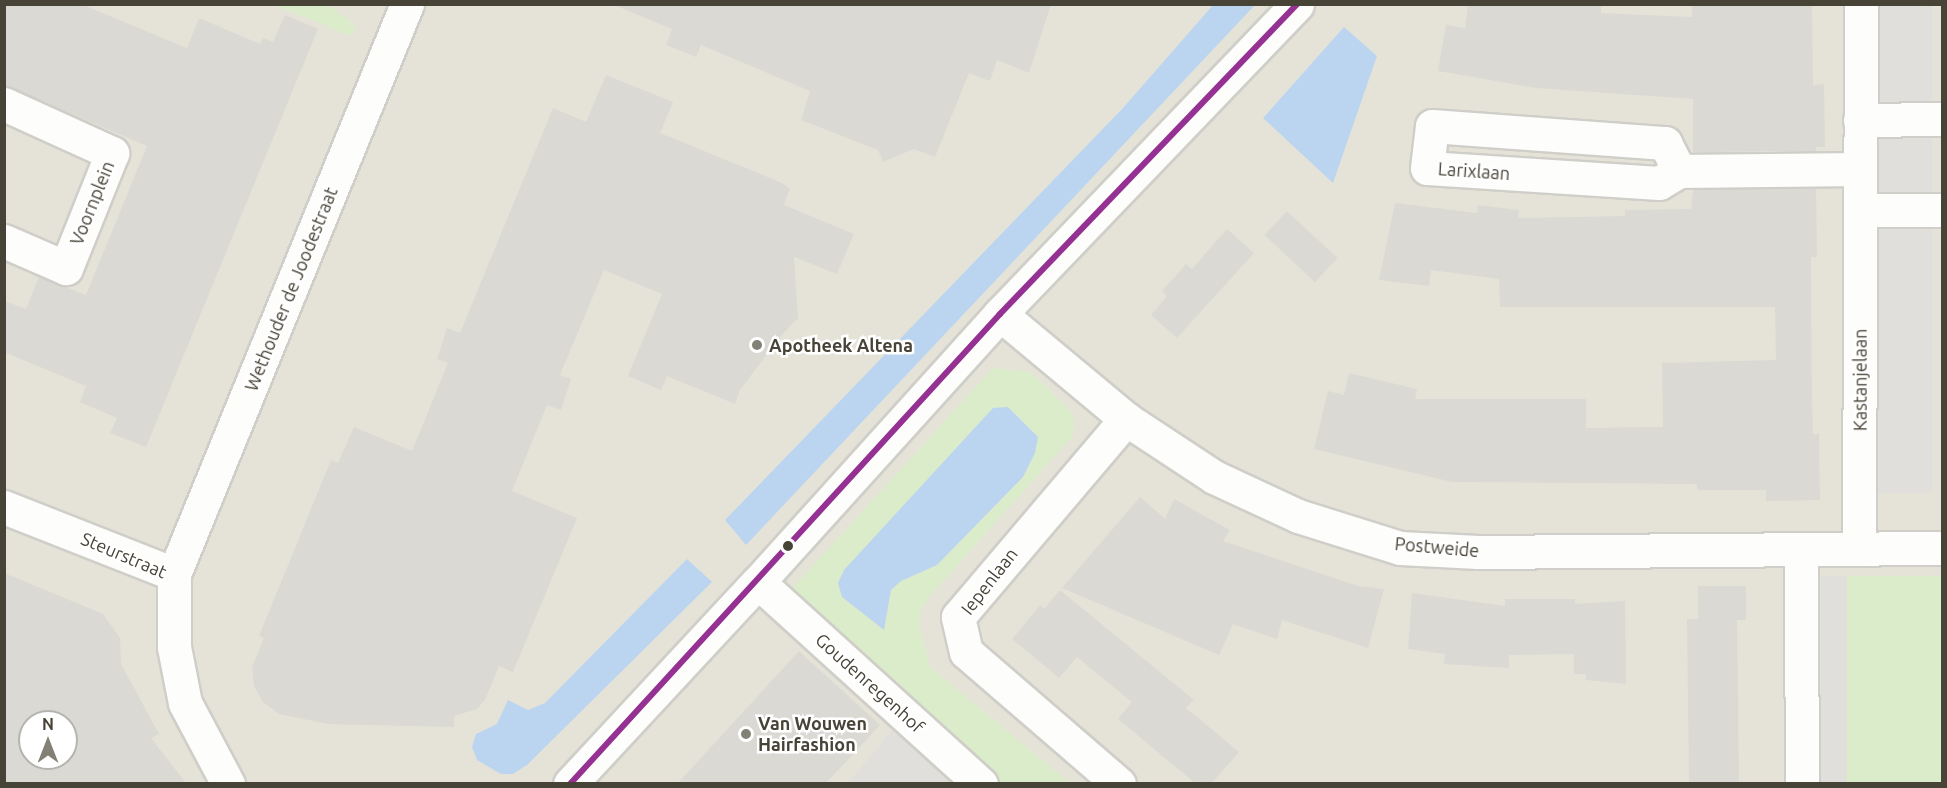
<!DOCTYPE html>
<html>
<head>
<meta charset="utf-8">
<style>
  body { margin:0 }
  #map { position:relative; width:1947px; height:788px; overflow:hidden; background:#f1f0eb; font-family:Ubuntu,sans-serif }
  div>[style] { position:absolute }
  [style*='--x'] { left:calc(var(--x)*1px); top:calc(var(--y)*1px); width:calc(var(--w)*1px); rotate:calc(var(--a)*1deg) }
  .residential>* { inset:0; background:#e5e3d8 }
  .green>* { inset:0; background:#dbeccb; transform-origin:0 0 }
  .parking>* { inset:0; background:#e1dfdb; transform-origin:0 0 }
  .water>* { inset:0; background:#bbd5f0 }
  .building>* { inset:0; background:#dbd9d3; transform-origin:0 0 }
  .roads { filter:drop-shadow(2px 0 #cfcec8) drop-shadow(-2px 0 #cfcec8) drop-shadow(0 2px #cfcec8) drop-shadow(0 -2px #cfcec8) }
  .minor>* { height:33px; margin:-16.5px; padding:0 16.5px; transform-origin:16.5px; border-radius:16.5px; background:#fdfdfc }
  .bus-1>* { height:6px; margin:-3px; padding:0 3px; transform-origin:3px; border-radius:3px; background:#953192 }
  .dots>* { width:16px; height:16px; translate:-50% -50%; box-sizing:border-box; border:3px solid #fff; border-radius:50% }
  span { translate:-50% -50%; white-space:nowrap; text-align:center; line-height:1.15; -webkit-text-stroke:5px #fff; paint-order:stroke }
  .street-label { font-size:18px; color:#484337 }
  .poi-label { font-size:18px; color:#484337; font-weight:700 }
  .left { translate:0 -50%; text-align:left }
  .frame { position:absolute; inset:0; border:6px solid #484337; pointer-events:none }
  .north { position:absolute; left:18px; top:710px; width:60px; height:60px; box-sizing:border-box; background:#fff; border:2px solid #b6b4af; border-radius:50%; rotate:0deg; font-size:16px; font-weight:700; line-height:24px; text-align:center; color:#484337 }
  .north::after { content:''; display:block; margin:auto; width:21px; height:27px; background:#838076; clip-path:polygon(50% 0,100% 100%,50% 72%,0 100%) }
</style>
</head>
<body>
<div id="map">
  <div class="residential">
    <div style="clip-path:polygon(evenodd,5px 5px,1942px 5px,1942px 783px,5px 784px,5px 5px,30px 722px,66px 722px,66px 758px,30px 758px,30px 722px)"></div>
  </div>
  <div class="green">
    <div style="clip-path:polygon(275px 5px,328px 5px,356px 25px,351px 36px)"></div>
    <div style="clip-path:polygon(evenodd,993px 368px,1030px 372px,1070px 410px,1075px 422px,1072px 437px,929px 597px,921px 610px,919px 625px,930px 667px,1070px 783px,1000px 783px,788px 593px,993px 368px,1023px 477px,937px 565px,901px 581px,891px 590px,884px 630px,842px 597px,1023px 477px)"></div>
    <div style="left:1847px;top:576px;width:95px;height:207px"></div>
  </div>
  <div class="parking">
    <div style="left:1876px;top:5px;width:56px;height:488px"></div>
    <div style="left:1821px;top:576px;width:26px;height:207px"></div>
    <div style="clip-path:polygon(898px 723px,966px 784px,847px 784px)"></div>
  </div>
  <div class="water">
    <div style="clip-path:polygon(1213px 5px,1255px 5px,746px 545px,725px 520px,1123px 108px)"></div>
    <div style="clip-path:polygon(1344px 27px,1377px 56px,1333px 183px,1263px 118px)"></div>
    <div style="clip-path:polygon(1008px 407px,1038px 437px,1035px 453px,1023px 477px,937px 565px,901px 581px,891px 590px,884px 630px,842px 597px,838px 583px,844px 570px,993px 408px)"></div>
    <div style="clip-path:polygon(687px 559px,712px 582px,527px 765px,513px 774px,501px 774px,477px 760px,472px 747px,476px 734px,497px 724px,508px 700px,528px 710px,545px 703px)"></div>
  </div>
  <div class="building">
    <div style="clip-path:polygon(4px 4px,81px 4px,187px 48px,199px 18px,260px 44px,263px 38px,273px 42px,285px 15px,318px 29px,146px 447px,110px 433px,117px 418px,80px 402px,86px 386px,4px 352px,4px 301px,26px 309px,39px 277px,86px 295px,147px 146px,6px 86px)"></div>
    <div style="clip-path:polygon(1051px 4px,1029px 73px,997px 60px,990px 81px,969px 73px,935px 157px,914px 149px,883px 162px,878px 150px,801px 120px,810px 91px,701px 45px,696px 57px,666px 45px,672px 29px,614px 5px)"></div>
    <div style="clip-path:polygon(1468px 4px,1601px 4px,1601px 13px,1692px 17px,1692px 4px,1812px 4px,1813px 85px,1824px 84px,1825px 147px,1816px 147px,1816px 151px,1693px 152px,1693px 99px,1536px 88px,1438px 71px,1446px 25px,1465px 28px)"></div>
    <div style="clip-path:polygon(606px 75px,673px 102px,660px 133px,782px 183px,790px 189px,784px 205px,854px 234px,837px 274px,794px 257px,798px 318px,781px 336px,772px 356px,767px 354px,740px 390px,735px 404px,667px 376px,661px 390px,628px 376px,662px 294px,604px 270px,560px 375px,571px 379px,561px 410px,547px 405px,512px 491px,577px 518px,513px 672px,499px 666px,485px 700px,477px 709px,454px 716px,454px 727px,328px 724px,279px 714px,263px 702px,254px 686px,252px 667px,264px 638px,259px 636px,331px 460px,338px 463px,354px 427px,412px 451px,448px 363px,437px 359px,447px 328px,460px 333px,553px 108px,586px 122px)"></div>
    <div style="clip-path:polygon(1816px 188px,1817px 257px,1811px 257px,1812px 398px,1813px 434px,1819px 434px,1820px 500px,1766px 501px,1766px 490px,1697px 490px,1697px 484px,1452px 482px,1314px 449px,1328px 391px,1344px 395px,1349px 373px,1417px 389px,1415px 399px,1586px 399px,1586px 428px,1663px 427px,1662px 363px,1776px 360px,1775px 307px,1500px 307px,1499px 279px,1431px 270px,1429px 286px,1379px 280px,1395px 203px,1477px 213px,1478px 205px,1519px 210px,1518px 218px,1625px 216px,1625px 210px,1691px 209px,1693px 190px)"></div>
    <div style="left:1287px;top:211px;width:69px;height:33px;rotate:43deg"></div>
    <div style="clip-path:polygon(1227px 229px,1254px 253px,1177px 338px,1151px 315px,1167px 296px,1162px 291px,1186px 264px,1192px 269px)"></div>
    <div style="clip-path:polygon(1140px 497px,1165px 519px,1174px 499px,1230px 530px,1223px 541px,1358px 586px,1384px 589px,1368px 648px,1282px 620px,1277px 639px,1233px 624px,1219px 655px,1062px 588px)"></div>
    <div style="clip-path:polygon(evenodd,4px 573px,103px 614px,120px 638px,121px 664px,159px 734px,151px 738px,186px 783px,4px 783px,4px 573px,30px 722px,66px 722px,66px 758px,30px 758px,30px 722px)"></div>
    <div style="clip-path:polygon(1698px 586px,1746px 586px,1746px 620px,1737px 620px,1739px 783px,1689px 783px,1687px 619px,1698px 619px)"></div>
    <div style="clip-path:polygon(1060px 590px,1194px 700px,1186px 708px,1239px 752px,1212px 783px,1195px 783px,1118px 719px,1132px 702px,1077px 657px,1059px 678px,1012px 639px,1040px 605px,1044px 609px)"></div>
    <div style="clip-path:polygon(1412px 593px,1505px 606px,1505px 599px,1575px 599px,1575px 604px,1625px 601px,1626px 684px,1586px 680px,1586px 674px,1574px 674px,1574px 654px,1509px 655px,1509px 668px,1444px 664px,1445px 654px,1408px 649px)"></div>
    <div style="clip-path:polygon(799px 651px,880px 725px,843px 765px,826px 783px,678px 783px)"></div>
  </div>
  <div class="roads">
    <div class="minor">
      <div style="--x:4;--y:104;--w:119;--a:24.4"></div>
      <div style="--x:112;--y:153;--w:124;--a:111.8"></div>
      <div style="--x:66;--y:268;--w:68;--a:-156.5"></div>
      <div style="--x:1860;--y:120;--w:82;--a:-0.7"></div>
      <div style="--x:1679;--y:171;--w:23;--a:149"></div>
      <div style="--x:1659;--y:183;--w:232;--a:-176.3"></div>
      <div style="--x:1427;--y:168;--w:42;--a:-83.2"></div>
      <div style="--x:1432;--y:126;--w:234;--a:4.2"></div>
      <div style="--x:1665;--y:143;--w:31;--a:63"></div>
      <div style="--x:1679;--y:171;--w:181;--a:-0.6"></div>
      <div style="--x:1860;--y:210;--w:82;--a:0"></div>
      <div style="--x:1000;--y:314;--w:164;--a:39.8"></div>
      <div style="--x:1126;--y:419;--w:105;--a:33.4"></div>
      <div style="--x:1214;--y:477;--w:93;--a:24.9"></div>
      <div style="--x:1298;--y:516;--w:107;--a:17.4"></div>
      <div style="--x:1400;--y:548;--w:78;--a:2.9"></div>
      <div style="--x:1478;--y:552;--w:464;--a:-0.5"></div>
      <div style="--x:4;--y:507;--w:183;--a:21.5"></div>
      <div style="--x:174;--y:574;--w:73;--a:90"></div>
      <div style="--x:174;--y:647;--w:57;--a:78.9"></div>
      <div style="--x:185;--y:703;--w:92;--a:62"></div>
      <div style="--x:1801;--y:549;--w:235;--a:89.8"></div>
      <div style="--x:1859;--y:549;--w:545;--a:-89.79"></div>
      <div style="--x:174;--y:574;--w:616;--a:-67.77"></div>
      <div style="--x:758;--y:582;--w:301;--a:42.2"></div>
      <div style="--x:570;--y:784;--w:276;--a:-47.1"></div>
      <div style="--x:758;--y:582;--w:361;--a:-47.9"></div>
      <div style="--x:1000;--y:314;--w:429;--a:-46.2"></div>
      <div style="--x:1119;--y:784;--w:202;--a:-139.2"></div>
      <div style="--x:966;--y:652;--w:36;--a:-103"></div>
      <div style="--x:958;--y:617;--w:260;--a:-49.7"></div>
    </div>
  </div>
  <div class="bus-1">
    <div style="--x:570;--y:784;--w:637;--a:-47.54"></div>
    <div style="--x:1000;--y:314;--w:429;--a:-46.2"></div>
  </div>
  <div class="dots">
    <div style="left:757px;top:345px;background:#838076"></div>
    <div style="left:788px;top:546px;background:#484337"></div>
    <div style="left:746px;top:734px;background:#838076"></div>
  </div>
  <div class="street-label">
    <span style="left:1474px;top:171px;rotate:4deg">Larixlaan</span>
    <span style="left:92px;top:203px;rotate:-68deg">Voornplein</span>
    <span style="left:291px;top:289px;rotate:-68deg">Wethouder de Joodestraat</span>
    <span style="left:1860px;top:380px;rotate:-90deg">Kastanjelaan</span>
    <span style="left:1437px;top:547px;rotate:5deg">Postweide</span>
    <span style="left:124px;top:555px;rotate:23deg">Steurstraat</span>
    <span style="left:989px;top:581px;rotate:-52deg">Iepenlaan</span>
    <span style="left:870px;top:683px;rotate:42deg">Goudenregenhof</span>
  </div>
  <div class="poi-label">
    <span class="left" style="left:769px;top:345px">Apotheek Altena</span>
    <span class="left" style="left:758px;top:734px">Van Wouwen<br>Hairfashion</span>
  </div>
  <div class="frame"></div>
  <div class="north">N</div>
</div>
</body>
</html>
